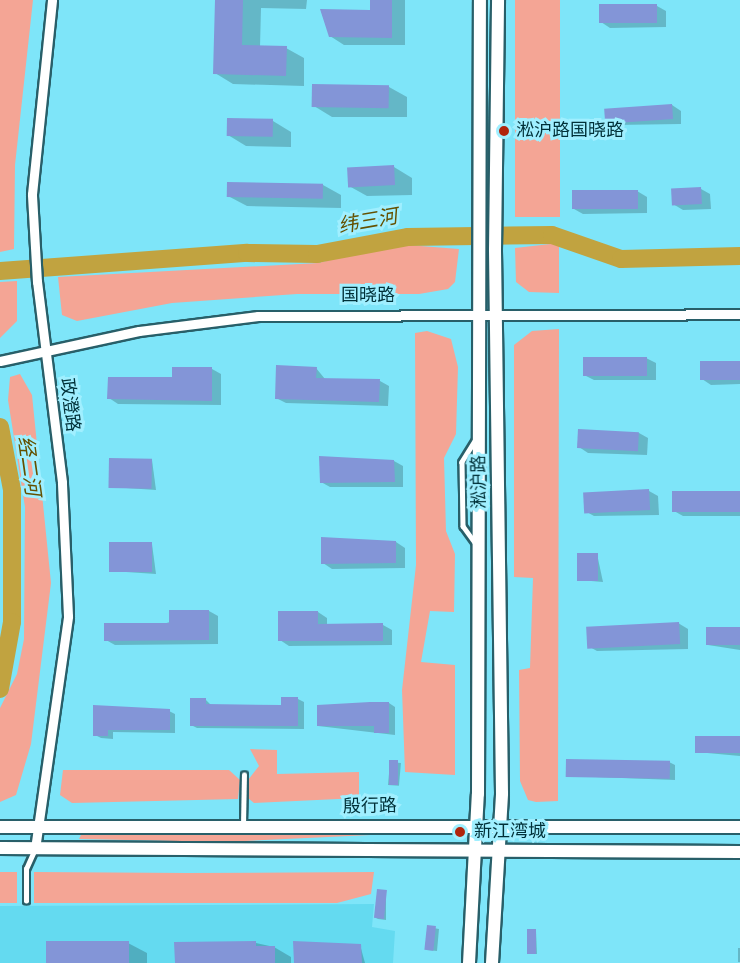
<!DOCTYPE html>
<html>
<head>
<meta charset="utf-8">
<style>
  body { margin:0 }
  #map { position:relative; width:740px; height:963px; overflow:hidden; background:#7ee5f9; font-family:"Alegreya Sans","Noto Sans SC",sans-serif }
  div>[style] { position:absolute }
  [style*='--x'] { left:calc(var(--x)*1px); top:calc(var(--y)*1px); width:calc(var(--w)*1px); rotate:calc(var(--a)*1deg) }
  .built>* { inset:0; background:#64daf0 }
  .green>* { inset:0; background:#f4a595; transform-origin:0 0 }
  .shadow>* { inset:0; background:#0003; transform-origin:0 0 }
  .river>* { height:18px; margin:-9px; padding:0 9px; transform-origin:9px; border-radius:9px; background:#c1a340 }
  .building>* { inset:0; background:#8395d7; transform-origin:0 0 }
  .roads { filter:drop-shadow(2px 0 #285f69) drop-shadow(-2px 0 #285f69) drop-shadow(0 2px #285f69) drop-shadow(0 -2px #285f69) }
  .lane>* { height:4.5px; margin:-2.25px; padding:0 2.25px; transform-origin:2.25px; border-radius:2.25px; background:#fff }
  .street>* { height:9px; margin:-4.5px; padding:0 4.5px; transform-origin:4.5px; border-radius:4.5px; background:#fff }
  .secondary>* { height:12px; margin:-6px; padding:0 6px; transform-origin:6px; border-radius:6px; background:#fff }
  .dots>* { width:16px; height:16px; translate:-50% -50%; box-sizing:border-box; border:3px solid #a0efff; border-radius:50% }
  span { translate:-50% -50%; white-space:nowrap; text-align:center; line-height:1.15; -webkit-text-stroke:6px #a0efff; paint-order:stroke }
  .poi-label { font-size:18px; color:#003038 }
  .left { translate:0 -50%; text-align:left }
  .street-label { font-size:18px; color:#003038 }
  .water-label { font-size:20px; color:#645000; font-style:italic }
</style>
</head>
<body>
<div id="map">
  <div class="built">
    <div style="clip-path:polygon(374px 904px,372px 927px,395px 931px,393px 963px,0 963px,0 906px)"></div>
  </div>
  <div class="green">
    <div style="clip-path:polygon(0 0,33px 0,15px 165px,14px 249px,0 252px)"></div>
    <div style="left:515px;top:0;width:45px;height:217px"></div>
    <div style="clip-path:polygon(559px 243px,559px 293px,529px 292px,516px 282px,515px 248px)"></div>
    <div style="clip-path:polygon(395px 244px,459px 249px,455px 282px,448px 289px,419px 294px,297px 294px,172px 303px,77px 321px,62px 315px,58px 277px,318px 263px)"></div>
    <div style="clip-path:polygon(17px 281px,17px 321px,0 338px,0 282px)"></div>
    <div style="clip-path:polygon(559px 329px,558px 801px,536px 802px,528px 800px,520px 781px,519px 670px,530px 668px,533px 578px,514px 577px,514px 345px,532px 331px)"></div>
    <div style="clip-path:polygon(427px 331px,451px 339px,458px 367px,456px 434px,444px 458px,446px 531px,455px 554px,454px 612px,430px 611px,421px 662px,455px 665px,455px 775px,405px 772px,402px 690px,416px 565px,415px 333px)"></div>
    <div style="clip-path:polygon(20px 374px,32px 395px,51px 583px,31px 744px,16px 795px,0 802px,0 708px,17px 674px,24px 639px,25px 507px,8px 400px,10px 377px)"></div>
    <div style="clip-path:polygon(250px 749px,277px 750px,277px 774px,359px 772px,359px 798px,254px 803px,248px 798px,248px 780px,259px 766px)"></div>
    <div style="clip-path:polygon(63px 770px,229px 770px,240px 780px,238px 799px,72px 803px,60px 795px)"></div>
    <div style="clip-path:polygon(434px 832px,223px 842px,79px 839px,82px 833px)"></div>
    <div style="left:0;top:872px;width:17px;height:31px"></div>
    <div style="clip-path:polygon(34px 872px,187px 873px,374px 872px,371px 894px,337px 903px,34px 903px)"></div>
  </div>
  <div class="shadow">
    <div style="clip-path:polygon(217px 0,307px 0,306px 9px,261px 8px,260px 47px,286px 48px,304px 58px,304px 86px,233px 84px,215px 73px)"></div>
    <div style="clip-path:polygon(372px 0,405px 0,405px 45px,344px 45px,330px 36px,321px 11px,371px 12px)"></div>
    <div style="clip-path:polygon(657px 6px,666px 11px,666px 27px,610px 28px,601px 22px)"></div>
    <div style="clip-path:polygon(314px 86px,389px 87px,407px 97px,407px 117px,332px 117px,314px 106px)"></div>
    <div style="clip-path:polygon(672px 105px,681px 111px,681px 124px,615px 125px,606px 120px)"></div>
    <div style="clip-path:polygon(228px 120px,273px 121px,291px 132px,291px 147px,246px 146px,228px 135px)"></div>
    <div style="clip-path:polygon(394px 167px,412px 178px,412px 195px,367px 196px,349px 186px)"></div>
    <div style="clip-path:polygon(323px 185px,341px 195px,341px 208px,247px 206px,228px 196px)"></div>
    <div style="clip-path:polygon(701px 189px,710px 194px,711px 209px,683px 210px,673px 204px)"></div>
    <div style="clip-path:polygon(637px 191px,647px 197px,647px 213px,583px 214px,574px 209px)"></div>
    <div style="clip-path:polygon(646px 358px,656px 363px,656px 380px,594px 380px,584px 375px)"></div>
    <div style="clip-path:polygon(740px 362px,740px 384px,711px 385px,702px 379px)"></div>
    <div style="clip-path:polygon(316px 368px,325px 379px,380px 381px,389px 386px,388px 406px,286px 403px,276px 398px)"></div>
    <div style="clip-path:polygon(212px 369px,221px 374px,221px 405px,118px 404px,109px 398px)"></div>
    <div style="clip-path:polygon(639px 433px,648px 438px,647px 455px,588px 453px,579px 447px)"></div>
    <div style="clip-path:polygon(152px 460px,156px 490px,111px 487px)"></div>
    <div style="clip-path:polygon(394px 461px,403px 466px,403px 487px,330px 487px,321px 482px)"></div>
    <div style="clip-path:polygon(649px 491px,658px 496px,659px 515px,594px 516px,585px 511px)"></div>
    <div style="clip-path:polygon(740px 492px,740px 516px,683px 516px,674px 511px)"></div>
    <div style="clip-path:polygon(396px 542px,405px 548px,405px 568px,332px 569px,323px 563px)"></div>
    <div style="clip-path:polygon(152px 544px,156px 574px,111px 571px)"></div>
    <div style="clip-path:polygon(597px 554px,603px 582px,579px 580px)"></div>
    <div style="clip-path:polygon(209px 611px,218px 616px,218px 644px,115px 645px,106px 640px)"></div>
    <div style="clip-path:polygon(318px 612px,327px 618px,327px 625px,383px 625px,392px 630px,392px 645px,289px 646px,280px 640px)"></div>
    <div style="clip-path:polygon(678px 623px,688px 629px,688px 649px,597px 651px,588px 646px)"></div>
    <div style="clip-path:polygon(740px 628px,740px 650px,708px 645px)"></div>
    <div style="clip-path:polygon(205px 699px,212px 706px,283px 706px,298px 699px,304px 702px,304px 729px,197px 728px,191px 725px)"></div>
    <div style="clip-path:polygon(389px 703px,395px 707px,395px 735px,318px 726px)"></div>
    <div style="clip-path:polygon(95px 707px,169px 711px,175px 714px,175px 733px,113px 732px,113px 739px,101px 738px,95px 735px)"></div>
    <div style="clip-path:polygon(740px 738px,740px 756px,696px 752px)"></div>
    <div style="left:390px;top:762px;width:11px;height:23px;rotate:5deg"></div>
    <div style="clip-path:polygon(669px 762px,675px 765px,675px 780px,568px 776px)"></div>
    <div style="clip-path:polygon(386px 891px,386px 920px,378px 919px,376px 918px)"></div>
    <div style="clip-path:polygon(428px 927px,439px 929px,437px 951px,427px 950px)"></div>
    <div style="clip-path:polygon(536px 931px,537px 954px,530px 954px,527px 953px)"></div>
    <div style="clip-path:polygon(128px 943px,147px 953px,147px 963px,47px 963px)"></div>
    <div style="clip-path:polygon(256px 943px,274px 947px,291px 957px,291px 963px,176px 963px)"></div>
    <div style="clip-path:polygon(360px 945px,365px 963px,295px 963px)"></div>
    <div style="left:738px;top:948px;width:2px;height:14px"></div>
  </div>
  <div class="river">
    <div style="--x:0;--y:271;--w:248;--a:-4.2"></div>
    <div style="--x:247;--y:253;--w:70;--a:0.8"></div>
    <div style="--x:317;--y:254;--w:93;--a:-10.6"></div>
    <div style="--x:408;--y:237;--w:144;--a:-0.8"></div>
    <div style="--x:552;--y:235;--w:73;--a:19.2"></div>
    <div style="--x:621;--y:259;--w:119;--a:-1.4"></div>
    <div style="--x:0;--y:427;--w:64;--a:79.2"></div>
    <div style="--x:12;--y:490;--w:132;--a:90"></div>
    <div style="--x:12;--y:622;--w:68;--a:100.2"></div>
  </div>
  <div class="building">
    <div style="clip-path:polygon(215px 0,243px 0,242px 45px,287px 46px,286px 76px,213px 74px)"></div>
    <div style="clip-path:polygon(370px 0,392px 0,392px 38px,329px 37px,320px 9px,370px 10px)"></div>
    <div style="left:599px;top:4px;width:58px;height:19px"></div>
    <div style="left:312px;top:84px;width:77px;height:23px;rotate:1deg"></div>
    <div style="left:672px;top:104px;width:15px;height:68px;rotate:86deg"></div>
    <div style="left:227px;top:118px;width:46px;height:18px;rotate:1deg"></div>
    <div style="left:394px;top:165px;width:20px;height:47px;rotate:87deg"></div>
    <div style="left:227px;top:182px;width:96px;height:15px;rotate:1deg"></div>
    <div style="left:701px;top:187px;width:17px;height:30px;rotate:87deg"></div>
    <div style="left:638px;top:190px;width:19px;height:66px;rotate:90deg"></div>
    <div style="left:583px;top:357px;width:64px;height:19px"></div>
    <div style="left:700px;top:361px;width:40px;height:19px"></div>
    <div style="clip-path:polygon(276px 365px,317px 367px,316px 378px,380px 379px,379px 402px,275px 399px)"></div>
    <div style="clip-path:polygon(172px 367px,212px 367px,212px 401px,107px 399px,108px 377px,172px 377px)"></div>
    <div style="left:578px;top:429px;width:61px;height:19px;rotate:3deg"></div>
    <div style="clip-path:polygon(319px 456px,394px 460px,395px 482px,320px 483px)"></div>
    <div style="left:109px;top:458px;width:43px;height:30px;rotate:1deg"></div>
    <div style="left:649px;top:489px;width:21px;height:66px;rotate:87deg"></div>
    <div style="left:672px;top:491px;width:68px;height:21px"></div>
    <div style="clip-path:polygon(321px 537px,396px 541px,396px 563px,321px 564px)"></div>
    <div style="left:109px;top:542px;width:43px;height:30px"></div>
    <div style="left:577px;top:553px;width:21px;height:28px"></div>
    <div style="clip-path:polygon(169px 610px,209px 610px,209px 640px,104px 641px,104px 623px,169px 623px)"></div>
    <div style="clip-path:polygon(278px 611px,318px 611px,318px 624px,383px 623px,383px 641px,278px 641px)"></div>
    <div style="left:679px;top:622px;width:22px;height:93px;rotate:87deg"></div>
    <div style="left:740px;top:627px;width:18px;height:34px;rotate:90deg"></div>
    <div style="clip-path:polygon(281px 697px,298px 697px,298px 726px,190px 726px,190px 698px,206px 698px,206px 704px,281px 705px)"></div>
    <div style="clip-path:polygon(370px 702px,389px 702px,389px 733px,374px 733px,374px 726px,317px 726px,317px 705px)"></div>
    <div style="clip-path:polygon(93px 705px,170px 709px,170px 730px,108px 730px,108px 736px,93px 736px)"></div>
    <div style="left:695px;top:736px;width:45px;height:17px"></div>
    <div style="left:566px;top:759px;width:104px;height:18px;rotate:1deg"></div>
    <div style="left:389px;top:760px;width:9px;height:25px"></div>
    <div style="left:377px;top:889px;width:10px;height:29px;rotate:6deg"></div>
    <div style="left:427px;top:925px;width:9px;height:25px;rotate:6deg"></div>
    <div style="left:527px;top:929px;width:9px;height:25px"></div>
    <div style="left:46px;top:941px;width:83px;height:22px"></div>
    <div style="clip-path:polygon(256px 941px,256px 946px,275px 946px,275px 963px,175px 963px,174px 942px)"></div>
    <div style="clip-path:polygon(293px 941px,361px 944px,362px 963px,294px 963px)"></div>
  </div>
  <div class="roads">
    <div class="lane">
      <div style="--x:475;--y:441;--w:25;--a:122"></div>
      <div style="--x:462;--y:462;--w:64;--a:89.1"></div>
      <div style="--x:463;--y:526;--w:22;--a:54"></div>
      <div style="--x:243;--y:825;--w:50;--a:-88.9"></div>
      <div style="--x:26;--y:901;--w:32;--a:-90"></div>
      <div style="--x:26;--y:869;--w:20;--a:-66"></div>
    </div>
    <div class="street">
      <div style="--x:0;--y:361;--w:142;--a:-12.2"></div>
      <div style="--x:139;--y:331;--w:120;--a:-7.2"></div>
      <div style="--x:258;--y:316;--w:482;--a:-0.2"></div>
      <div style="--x:35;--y:849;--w:235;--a:-81.9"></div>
      <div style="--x:68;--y:616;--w:134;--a:-92.6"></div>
      <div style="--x:62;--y:482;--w:202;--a:-97.1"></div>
      <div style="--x:37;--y:282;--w:88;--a:-93.3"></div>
      <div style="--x:32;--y:194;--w:195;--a:-84.1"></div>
    </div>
    <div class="secondary">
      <div style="--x:0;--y:827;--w:740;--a:0"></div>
      <div style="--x:0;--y:848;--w:740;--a:0.31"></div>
      <div style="--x:469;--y:963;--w:169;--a:-87"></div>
      <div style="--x:478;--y:794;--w:794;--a:-89.86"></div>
      <div style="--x:492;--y:963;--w:170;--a:-86.6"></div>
      <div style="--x:502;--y:793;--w:543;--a:-90.74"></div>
      <div style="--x:495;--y:250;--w:250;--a:-89.3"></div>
    </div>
  </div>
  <div class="dots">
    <div style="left:504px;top:131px;background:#b1240c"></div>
    <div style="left:460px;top:832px;background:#b1240c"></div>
  </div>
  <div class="poi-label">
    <span class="left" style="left:516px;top:131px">淞沪路国晓路</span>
    <span class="left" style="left:474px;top:832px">新江湾城</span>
  </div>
  <div class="street-label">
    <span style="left:368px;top:296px">国晓路</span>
    <span style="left:69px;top:405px;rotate:83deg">政澄路</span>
    <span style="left:480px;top:482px;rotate:-91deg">淞沪路</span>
    <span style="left:370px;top:807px;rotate:-1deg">殷行路</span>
  </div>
  <div class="water-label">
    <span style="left:368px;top:222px;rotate:-10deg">纬三河</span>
    <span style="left:28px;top:466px;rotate:82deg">经二河</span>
  </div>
</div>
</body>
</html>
